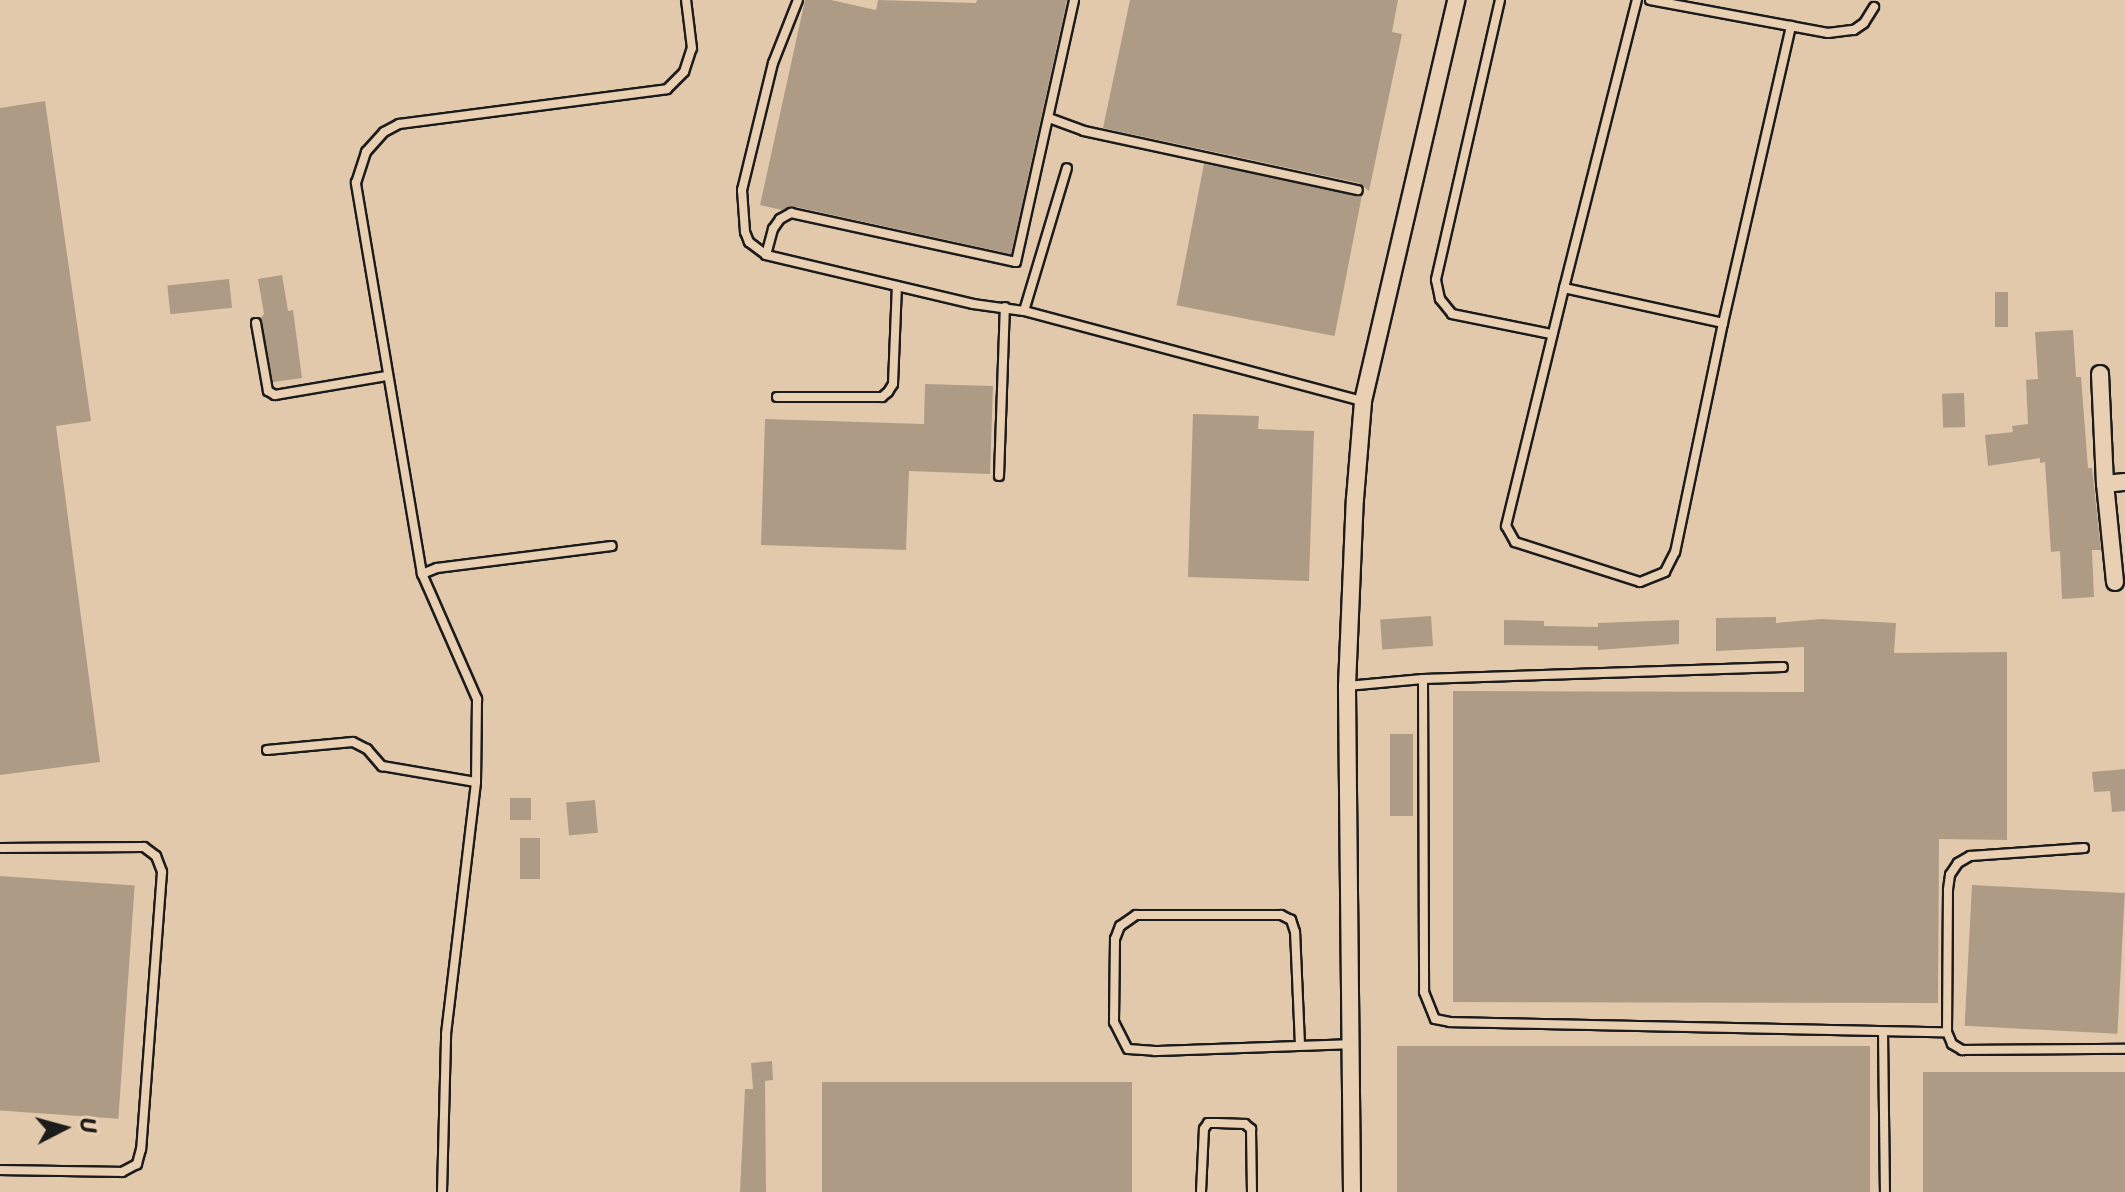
<!DOCTYPE html>
<html>
<head>
<meta charset="utf-8">
<style>
  body { margin:0 }
  #map { position:relative; width:2125px; height:1192px; overflow:hidden; background:#e2c9ac; font-family:Sriracha,sans-serif }
  div>[style] { position:absolute }
  [style*='--x'] { left:calc(var(--x)*1px); top:calc(var(--y)*1px); width:calc(var(--w)*1px); rotate:calc(var(--a)*1deg) }
  .building>* { inset:0; background:#ae9b86; transform-origin:0 0 }
  .roads { filter:drop-shadow(2px 0 #1c1c1c) drop-shadow(-2px 0 #1c1c1c) drop-shadow(0 2px #1c1c1c) drop-shadow(0 -2px #1c1c1c) }
  .lane>* { height:8px; margin:-4px; padding:0 4px; transform-origin:4px; border-radius:4px; background:#ead0b2 }
  .street>* { height:16px; margin:-8px; padding:0 8px; transform-origin:8px; border-radius:8px; background:#ead0b2 }
  span { translate:-50% -50%; white-space:nowrap; text-align:center; line-height:1.15; -webkit-text-stroke:7px #ead0b2; paint-order:stroke }
  .north { position:absolute; left:24px; top:1088px; width:80px; height:80px; -webkit-text-stroke:6px #ead0b2; paint-order:stroke; rotate:84deg; font-size:22px; font-weight:700; line-height:32px; text-align:center; color:#1c1c1c }
  .north::after { content:''; display:block; margin:auto; width:28px; height:36px; background:#1c1c1c; clip-path:polygon(50% 0,100% 100%,50% 72%,0 100%) }
</style>
</head>
<body>
<div id="map">
  <div class="building">
    <div style="clip-path:polygon(805px 0,831px 0,876px 10px,878px 0,976px 3px,977px 0,1067px 0,1011px 254px,792px 206px,782px 210px,760px 205px)"></div>
    <div style="clip-path:polygon(1130px 0,1398px 0,1392px 32px,1402px 34px,1369px 191px,1359px 183px,1103px 128px)"></div>
    <div style="clip-path:polygon(45px 101px,91px 421px,56px 426px,100px 762px,0 775px,0 108px)"></div>
    <div style="left:1204px;top:164px;width:161px;height:144px;rotate:11deg"></div>
    <div style="clip-path:polygon(282px 275px,288px 311px,293px 310px,302px 378px,273px 382px,261px 318px,264px 314px,258px 279px)"></div>
    <div style="left:229px;top:279px;width:29px;height:62px;rotate:84deg"></div>
    <div style="left:1995px;top:292px;width:13px;height:35px"></div>
    <div style="clip-path:polygon(2073px 330px,2076px 377px,2081px 377px,2088px 468px,2092px 468px,2101px 550px,2092px 550px,2094px 597px,2062px 599px,2060px 551px,2051px 552px,2045px 462px,2040px 463px,2040px 458px,1988px 466px,1985px 435px,2013px 432px,2012px 426px,2028px 424px,2026px 380px,2038px 379px,2035px 332px)"></div>
    <div style="clip-path:polygon(925px 384px,993px 386px,990px 474px,909px 471px,906px 550px,761px 545px,765px 419px,924px 424px)"></div>
    <div style="left:1964px;top:393px;width:34px;height:22px;rotate:88deg"></div>
    <div style="clip-path:polygon(1193px 414px,1259px 416px,1258px 429px,1314px 431px,1309px 581px,1188px 577px)"></div>
    <div style="left:1431px;top:616px;width:30px;height:51px;rotate:86deg"></div>
    <div style="clip-path:polygon(1776px 617px,1776px 623px,1821px 619px,1896px 623px,1894px 653px,2007px 652px,2007px 840px,1939px 839px,1938px 1003px,1453px 1002px,1453px 691px,1804px 692px,1804px 647px,1716px 651px,1716px 618px)"></div>
    <div style="clip-path:polygon(1504px 620px,1544px 621px,1544px 626px,1598px 627px,1598px 623px,1679px 620px,1679px 644px,1598px 650px,1598px 646px,1504px 645px)"></div>
    <div style="left:1390px;top:734px;width:23px;height:82px"></div>
    <div style="clip-path:polygon(2125px 769px,2125px 811px,2112px 812px,2110px 791px,2094px 792px,2092px 772px)"></div>
    <div style="left:510px;top:798px;width:21px;height:22px"></div>
    <div style="left:595px;top:800px;width:33px;height:29px;rotate:85deg"></div>
    <div style="left:520px;top:838px;width:20px;height:41px"></div>
    <div style="left:0;top:876px;width:135px;height:234px;rotate:4deg"></div>
    <div style="left:1972px;top:885px;width:153px;height:141px;rotate:3deg"></div>
    <div style="left:1397px;top:1046px;width:473px;height:146px"></div>
    <div style="clip-path:polygon(772px 1061px,773px 1080px,765px 1081px,766px 1192px,740px 1192px,745px 1089px,753px 1089px,751px 1063px)"></div>
    <div style="left:1923px;top:1072px;width:202px;height:120px"></div>
    <div style="left:822px;top:1082px;width:310px;height:110px"></div>
  </div>
  <div class="roads">
    <div class="lane">
      <div style="--x:798;--y:0;--w:68;--a:111.6"></div>
      <div style="--x:773;--y:63;--w:131;--a:103.7"></div>
      <div style="--x:742;--y:190;--w:42;--a:85.9"></div>
      <div style="--x:745;--y:232;--w:11;--a:68"></div>
      <div style="--x:749;--y:242;--w:21;--a:37"></div>
      <div style="--x:766;--y:255;--w:213;--a:13.3"></div>
      <div style="--x:973;--y:304;--w:51;--a:7.8"></div>
      <div style="--x:1024;--y:311;--w:350;--a:14.9"></div>
      <div style="--x:1500;--y:0;--w:287;--a:102.9"></div>
      <div style="--x:1436;--y:280;--w:19;--a:78"></div>
      <div style="--x:1440;--y:299;--w:19;--a:51"></div>
      <div style="--x:1452;--y:314;--w:101;--a:11.4"></div>
      <div style="--x:1650;--y:0;--w:181;--a:10.5"></div>
      <div style="--x:1828;--y:33;--w:26;--a:-7"></div>
      <div style="--x:1854;--y:30;--w:12;--a:-35"></div>
      <div style="--x:1864;--y:23;--w:19;--a:-58"></div>
      <div style="--x:1049;--y:118;--w:37;--a:20"></div>
      <div style="--x:1084;--y:131;--w:280;--a:12.2"></div>
      <div style="--x:766;--y:255;--w:27;--a:-75"></div>
      <div style="--x:773;--y:229;--w:12;--a:-55"></div>
      <div style="--x:780;--y:219;--w:13;--a:-29"></div>
      <div style="--x:791;--y:213;--w:230;--a:12.3"></div>
      <div style="--x:1016;--y:262;--w:268;--a:-77.5"></div>
      <div style="--x:1564;--y:288;--w:163;--a:12.4"></div>
      <div style="--x:1723;--y:323;--w:234;--a:101.8"></div>
      <div style="--x:1675;--y:552;--w:22;--a:117"></div>
      <div style="--x:1665;--y:572;--w:27;--a:158"></div>
      <div style="--x:1640;--y:582;--w:131;--a:-162.3"></div>
      <div style="--x:1515;--y:542;--w:18;--a:-119"></div>
      <div style="--x:1506;--y:526;--w:245;--a:-76.3"></div>
      <div style="--x:1564;--y:288;--w:297;--a:-75.8"></div>
      <div style="--x:1024;--y:311;--w:149;--a:-73.3"></div>
      <div style="--x:256;--y:323;--w:69;--a:80"></div>
      <div style="--x:268;--y:391;--w:8;--a:30"></div>
      <div style="--x:275;--y:395;--w:113;--a:-9.7"></div>
      <div style="--x:1723;--y:323;--w:305;--a:-77.1"></div>
      <div style="--x:777;--y:397;--w:105;--a:0"></div>
      <div style="--x:882;--y:397;--w:8;--a:-40"></div>
      <div style="--x:888;--y:392;--w:9;--a:-58"></div>
      <div style="--x:893;--y:384;--w:98;--a:-87.7"></div>
      <div style="--x:999;--y:476;--w:169;--a:-88"></div>
      <div style="--x:422;--y:574;--w:16;--a:-22"></div>
      <div style="--x:437;--y:568;--w:176;--a:-7.2"></div>
      <div style="--x:1423;--y:679;--w:313;--a:89.8"></div>
      <div style="--x:1424;--y:992;--w:29;--a:68"></div>
      <div style="--x:1435;--y:1019;--w:15;--a:11"></div>
      <div style="--x:1450;--y:1022;--w:497;--a:1.2"></div>
      <div style="--x:1347;--y:686;--w:76;--a:-5.3"></div>
      <div style="--x:1423;--y:679;--w:360;--a:-1.9"></div>
      <div style="--x:267;--y:750;--w:86;--a:-5.3"></div>
      <div style="--x:353;--y:742;--w:16;--a:27"></div>
      <div style="--x:367;--y:749;--w:23;--a:49"></div>
      <div style="--x:382;--y:766;--w:95;--a:9.7"></div>
      <div style="--x:0;--y:848;--w:144;--a:-0.4"></div>
      <div style="--x:144;--y:847;--w:15;--a:37"></div>
      <div style="--x:156;--y:856;--w:17;--a:69"></div>
      <div style="--x:162;--y:872;--w:278;--a:94.3"></div>
      <div style="--x:141;--y:1149;--w:16;--a:105"></div>
      <div style="--x:137;--y:1164;--w:17;--a:152"></div>
      <div style="--x:122;--y:1172;--w:122;--a:-179.1"></div>
      <div style="--x:2084;--y:848;--w:114;--a:176"></div>
      <div style="--x:1970;--y:856;--w:14;--a:150"></div>
      <div style="--x:1958;--y:863;--w:14;--a:124"></div>
      <div style="--x:1950;--y:875;--w:15;--a:98"></div>
      <div style="--x:1948;--y:890;--w:142;--a:90.4"></div>
      <div style="--x:1947;--y:1032;--w:13;--a:67"></div>
      <div style="--x:1952;--y:1044;--w:12;--a:31"></div>
      <div style="--x:1962;--y:1050;--w:163;--a:-0.4"></div>
      <div style="--x:1883;--y:1032;--w:160;--a:89.3"></div>
      <div style="--x:1300;--y:1045;--w:113;--a:-92.5"></div>
      <div style="--x:1295;--y:932;--w:13;--a:-108"></div>
      <div style="--x:1291;--y:920;--w:11;--a:-153"></div>
      <div style="--x:1281;--y:915;--w:145;--a:180"></div>
      <div style="--x:1136;--y:915;--w:19;--a:145"></div>
      <div style="--x:1120;--y:926;--w:14;--a:111"></div>
      <div style="--x:1115;--y:939;--w:83;--a:90.7"></div>
      <div style="--x:1114;--y:1022;--w:30;--a:63"></div>
      <div style="--x:1128;--y:1049;--w:27;--a:4"></div>
      <div style="--x:1155;--y:1051;--w:196;--a:-2"></div>
      <div style="--x:442;--y:1192;--w:158;--a:-88.5"></div>
      <div style="--x:446;--y:1034;--w:254;--a:-83.2"></div>
      <div style="--x:476;--y:782;--w:83;--a:-89.3"></div>
      <div style="--x:477;--y:699;--w:137;--a:-113.7"></div>
      <div style="--x:422;--y:574;--w:397;--a:-99.6"></div>
      <div style="--x:356;--y:183;--w:33;--a:-72"></div>
      <div style="--x:366;--y:152;--w:27;--a:-48"></div>
      <div style="--x:384;--y:132;--w:17;--a:-28"></div>
      <div style="--x:399;--y:124;--w:270;--a:-7.4"></div>
      <div style="--x:667;--y:89;--w:24;--a:-45"></div>
      <div style="--x:684;--y:72;--w:25;--a:-72"></div>
      <div style="--x:692;--y:48;--w:48;--a:-97.1"></div>
      <div style="--x:1201;--y:1192;--w:63;--a:-87.3"></div>
      <div style="--x:1204;--y:1129;--w:7;--a:-56"></div>
      <div style="--x:1208;--y:1123;--w:9;--a:0"></div>
      <div style="--x:1217;--y:1123;--w:28;--a:2"></div>
      <div style="--x:1245;--y:1124;--w:8;--a:40"></div>
      <div style="--x:1251;--y:1129;--w:63;--a:89.1"></div>
    </div>
    <div class="street">
      <div style="--x:2100;--y:374;--w:110;--a:87.4"></div>
      <div style="--x:2115;--y:582;--w:99;--a:-95.8"></div>
      <div style="--x:2105;--y:484;--w:20;--a:-6"></div>
      <div style="--x:1352;--y:1192;--w:506;--a:-90.57"></div>
      <div style="--x:1347;--y:686;--w:187;--a:-87.6"></div>
      <div style="--x:1355;--y:499;--w:98;--a:-85.3"></div>
      <div style="--x:1363;--y:401;--w:412;--a:-76.9"></div>
    </div>
  </div>
  <div class="north">U</div>
</div>
</body>
</html>
